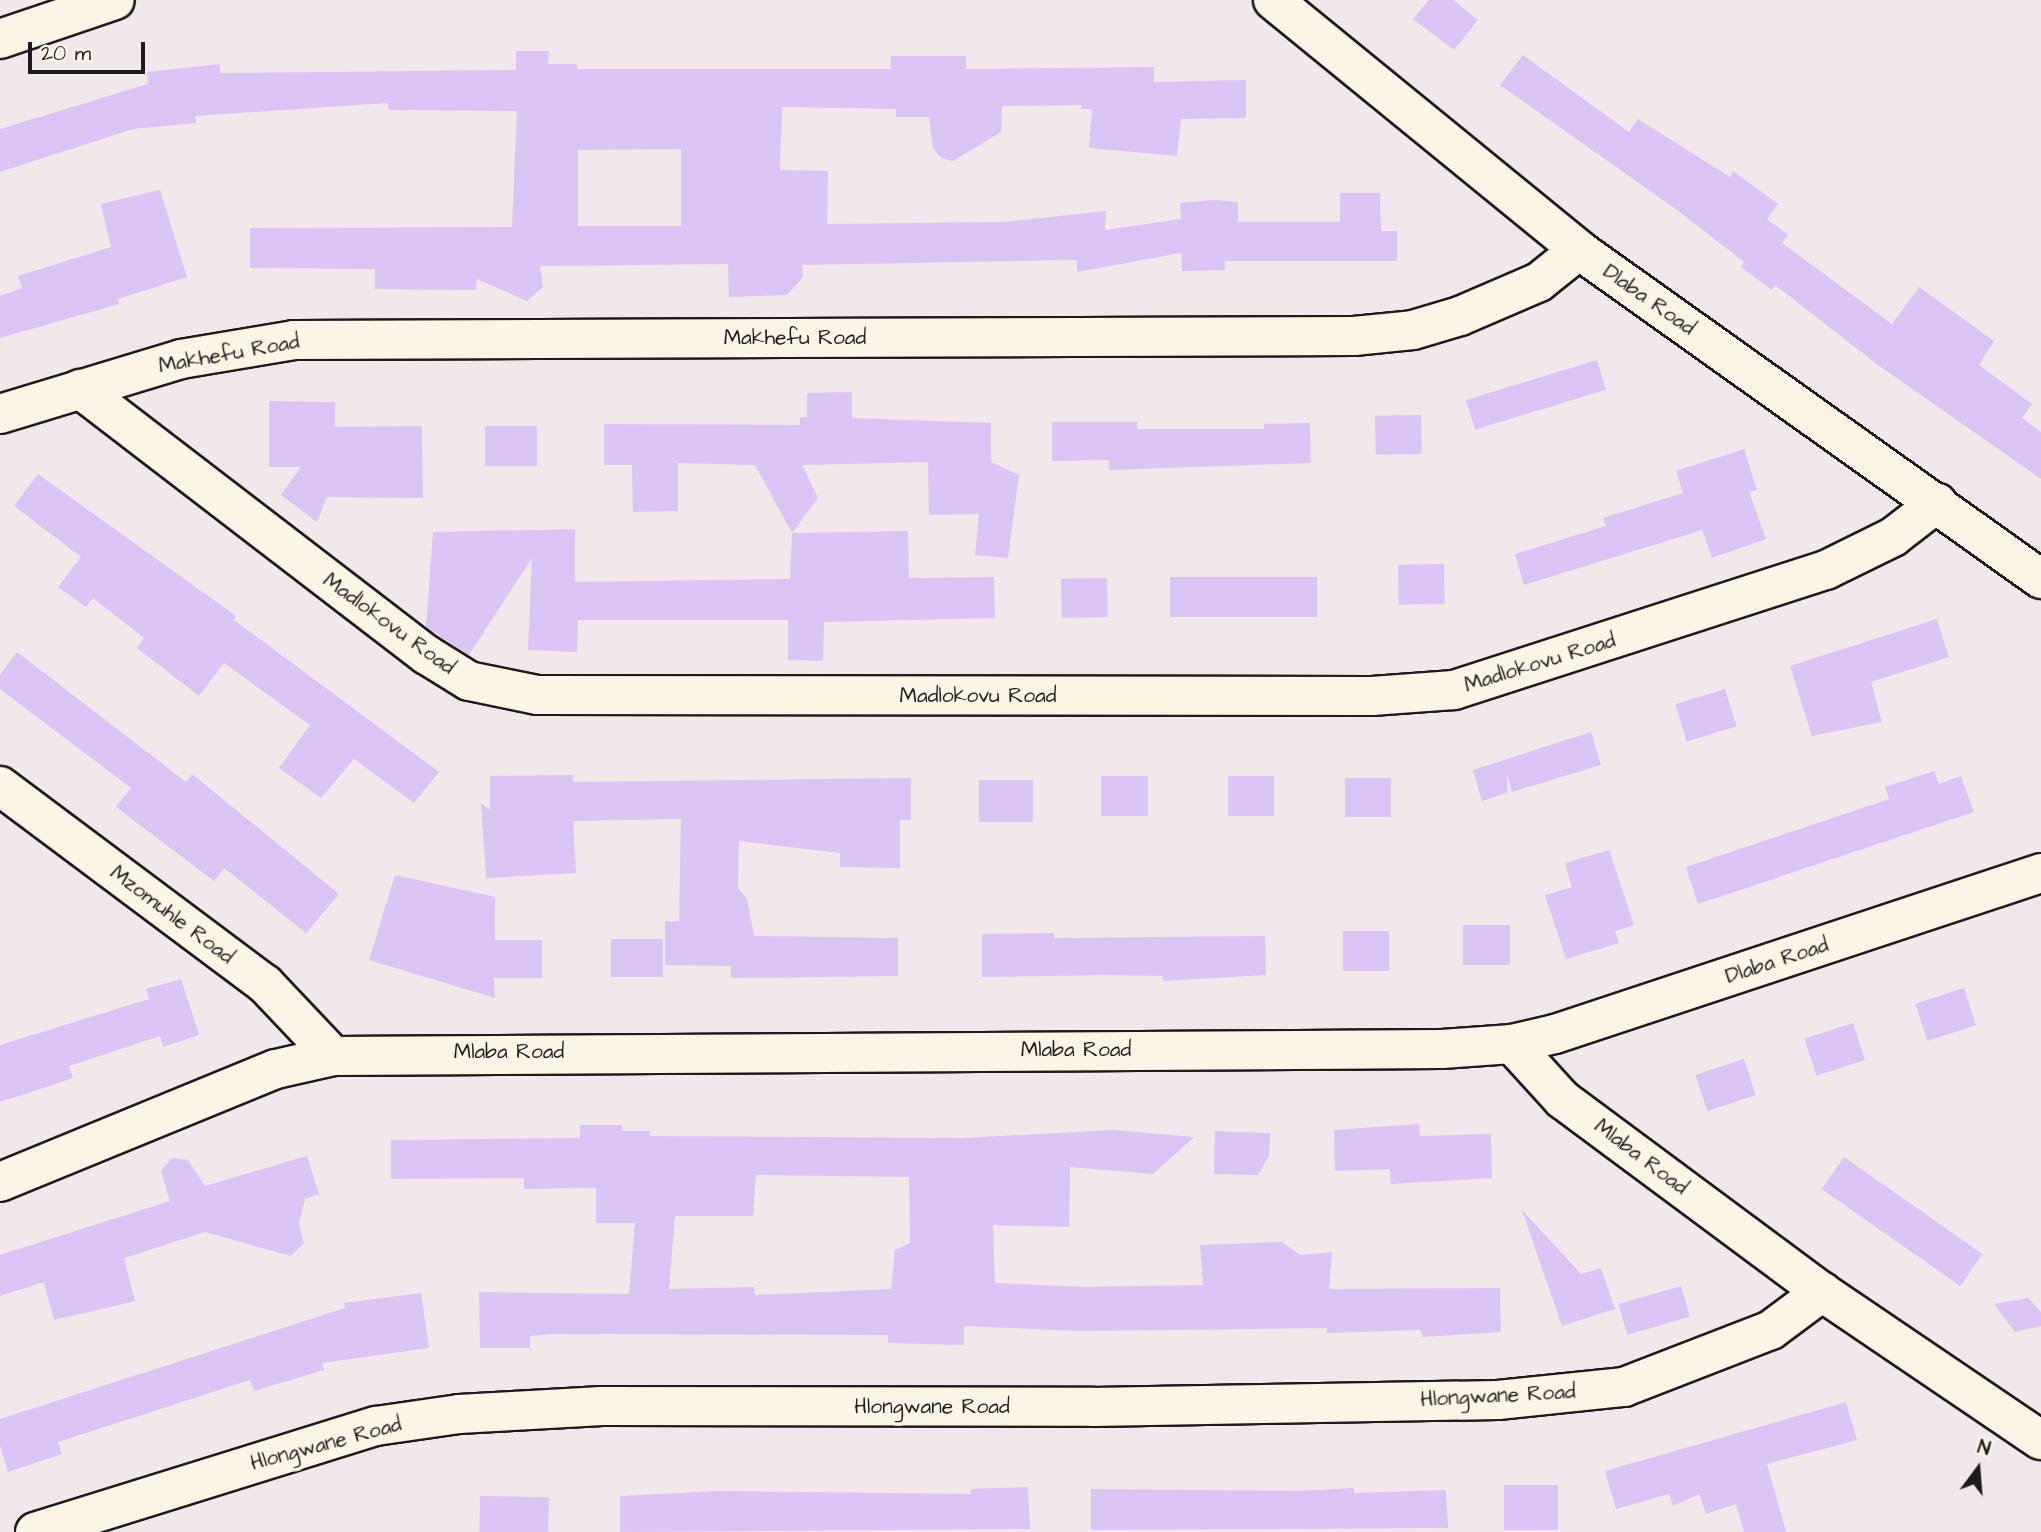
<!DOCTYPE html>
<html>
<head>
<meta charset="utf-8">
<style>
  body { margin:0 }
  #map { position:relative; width:2041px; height:1532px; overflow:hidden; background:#f2e7ea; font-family:"Architects Daughter",sans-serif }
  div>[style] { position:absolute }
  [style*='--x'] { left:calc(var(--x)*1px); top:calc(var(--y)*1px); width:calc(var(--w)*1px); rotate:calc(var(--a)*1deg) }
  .building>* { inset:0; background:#dac5f5; transform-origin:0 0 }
  .roads { filter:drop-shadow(2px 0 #1c1c1c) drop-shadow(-2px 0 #1c1c1c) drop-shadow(0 2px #1c1c1c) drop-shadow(0 -2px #1c1c1c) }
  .minor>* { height:38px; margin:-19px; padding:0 19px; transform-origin:19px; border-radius:19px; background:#fcf5e5 }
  span { translate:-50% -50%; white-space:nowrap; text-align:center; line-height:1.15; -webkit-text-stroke:7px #fcf5e5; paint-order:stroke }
  .street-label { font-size:21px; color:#1c1c1c }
  .north { position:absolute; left:1943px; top:1434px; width:70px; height:70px; -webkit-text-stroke:5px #fcf5e5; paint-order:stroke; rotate:16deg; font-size:19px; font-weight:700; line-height:28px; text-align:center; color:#1c1c1c }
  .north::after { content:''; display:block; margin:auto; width:24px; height:32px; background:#1c1c1c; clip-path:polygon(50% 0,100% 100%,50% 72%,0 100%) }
  .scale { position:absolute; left:28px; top:42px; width:117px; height:32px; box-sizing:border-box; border:4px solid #1c1c1c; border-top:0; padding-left:9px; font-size:21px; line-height:24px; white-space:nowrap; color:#1c1c1c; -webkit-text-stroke:5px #fcf5e5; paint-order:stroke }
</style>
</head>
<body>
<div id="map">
  <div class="building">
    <div style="clip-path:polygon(1429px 0,1453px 0,1478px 20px,1454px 50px,1413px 19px)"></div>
    <div style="clip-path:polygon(evenodd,516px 51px,549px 51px,548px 64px,577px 64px,577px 69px,891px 69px,891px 56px,966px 56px,966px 69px,1154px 67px,1154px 82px,1246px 80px,1246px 118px,1181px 119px,1177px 156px,1089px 148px,1092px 109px,1081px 109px,1081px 105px,1002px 106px,1001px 132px,953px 161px,941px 158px,933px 148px,929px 117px,896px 117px,896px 109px,782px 107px,780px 170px,828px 171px,827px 224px,1005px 222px,1106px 211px,1105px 230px,1181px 219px,1180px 203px,1213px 200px,1238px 202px,1238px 222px,1340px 222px,1340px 193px,1380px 193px,1381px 231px,1397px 231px,1397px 261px,1225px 261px,1225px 270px,1182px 271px,1181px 253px,1077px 272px,1077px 260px,802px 265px,803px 277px,787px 295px,729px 297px,728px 264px,540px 266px,543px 287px,527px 301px,477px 279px,476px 290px,375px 289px,375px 269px,250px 268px,250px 228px,512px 227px,517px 111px,389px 110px,387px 103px,195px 116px,196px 123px,133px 129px,0 172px,0 129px,148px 84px,147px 72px,220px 64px,220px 73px,516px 70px,516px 51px,681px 149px,681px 226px,578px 226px,578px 150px,681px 149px)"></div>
    <div style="clip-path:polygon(1523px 55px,1629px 132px,1638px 119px,1730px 177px,1733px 171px,1778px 204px,1767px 219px,1788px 235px,1782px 243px,1892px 324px,1919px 287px,1994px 341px,1979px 365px,2032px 404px,2022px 418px,2041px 432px,2041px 479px,1878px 365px,1775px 285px,1772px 290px,1741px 267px,1744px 262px,1677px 210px,1500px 85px)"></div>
    <div style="clip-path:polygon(160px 190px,187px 277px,118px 299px,119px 304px,0 338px,0 296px,22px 288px,18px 276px,111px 247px,101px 204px)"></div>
    <div style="left:1597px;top:360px;width:31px;height:137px;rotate:73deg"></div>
    <div style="clip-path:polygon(852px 392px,852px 418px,991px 423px,991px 462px,1019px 475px,1008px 558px,975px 555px,979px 514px,929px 515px,928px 462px,802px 465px,818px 498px,792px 533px,908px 531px,909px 578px,994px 577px,995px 618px,824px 622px,823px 661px,788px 660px,788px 620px,578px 620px,577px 652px,528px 650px,532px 558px,469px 655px,426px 627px,433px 532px,575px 529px,575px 582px,790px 579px,792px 533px,755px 465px,678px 463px,678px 511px,633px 512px,632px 465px,604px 465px,604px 424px,800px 425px,800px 417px,807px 417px,807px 393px)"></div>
    <div style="clip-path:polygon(269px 401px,335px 402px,335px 427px,422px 426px,423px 498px,327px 497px,317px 522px,281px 495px,301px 467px,269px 467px)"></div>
    <div style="left:1421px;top:415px;width:39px;height:46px;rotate:89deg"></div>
    <div style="clip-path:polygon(1052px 422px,1138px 422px,1137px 429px,1264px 429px,1264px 424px,1310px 423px,1311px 463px,1109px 470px,1109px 460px,1052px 461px)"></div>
    <div style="left:485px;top:426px;width:52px;height:40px"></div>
    <div style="clip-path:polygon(1744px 449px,1757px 490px,1749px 492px,1766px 539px,1712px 558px,1702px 530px,1524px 585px,1515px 554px,1606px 526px,1603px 518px,1683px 493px,1676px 471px)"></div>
    <div style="clip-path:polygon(38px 474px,236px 616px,234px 620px,439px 772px,414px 803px,354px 759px,321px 798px,279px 768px,310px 725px,224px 663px,199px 696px,137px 648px,144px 638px,93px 598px,86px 607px,58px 587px,81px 557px,14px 506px)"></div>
    <div style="left:1444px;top:564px;width:40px;height:46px;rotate:89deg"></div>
    <div style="left:1170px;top:577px;width:147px;height:40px"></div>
    <div style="left:1107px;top:578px;width:39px;height:46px;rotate:89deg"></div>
    <div style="clip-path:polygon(1937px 619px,1949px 657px,1871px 682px,1882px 722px,1812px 736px,1790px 666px)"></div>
    <div style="clip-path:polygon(17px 652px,186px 782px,192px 774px,339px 894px,306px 933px,224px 868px,214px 881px,116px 807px,131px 788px,0 689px,0 675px)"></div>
    <div style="left:1725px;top:689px;width:39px;height:52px;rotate:73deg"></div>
    <div style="clip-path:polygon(1591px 732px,1601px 765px,1512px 792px,1507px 774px,1507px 793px,1482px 801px,1473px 770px)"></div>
    <div style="clip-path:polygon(1934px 771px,1939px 784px,1961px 776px,1974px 812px,1698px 904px,1686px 867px,1889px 799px,1885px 787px)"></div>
    <div style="clip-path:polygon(573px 775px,573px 782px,911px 778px,911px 820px,900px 820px,900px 868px,840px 867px,840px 853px,739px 841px,738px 888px,747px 899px,754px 936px,898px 938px,898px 976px,731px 978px,731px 966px,665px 965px,665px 921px,679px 921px,681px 819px,573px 821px,576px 873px,486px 878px,481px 803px,490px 810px,490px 776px)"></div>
    <div style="left:1148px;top:776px;width:40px;height:47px;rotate:90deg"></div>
    <div style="left:1228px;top:776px;width:46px;height:40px"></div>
    <div style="left:1391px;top:778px;width:39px;height:46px;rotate:90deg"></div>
    <div style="left:979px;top:780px;width:54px;height:42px"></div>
    <div style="clip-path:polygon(1609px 850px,1634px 925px,1615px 931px,1619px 943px,1566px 959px,1545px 895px,1572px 887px,1565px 863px)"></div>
    <div style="clip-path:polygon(395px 875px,495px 897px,495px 940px,542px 940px,542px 978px,494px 978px,495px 998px,369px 960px)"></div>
    <div style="left:1463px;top:925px;width:47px;height:40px"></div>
    <div style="left:1343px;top:931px;width:46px;height:40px"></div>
    <div style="clip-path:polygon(1054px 933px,1054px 938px,1265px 936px,1266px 975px,1163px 981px,1163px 976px,1106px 975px,982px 977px,982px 934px)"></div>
    <div style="left:611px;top:939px;width:52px;height:38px"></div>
    <div style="clip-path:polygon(181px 979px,199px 1035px,163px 1047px,160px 1036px,69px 1066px,73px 1078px,0 1102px,0 1045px,149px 999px,146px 989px)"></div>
    <div style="left:1964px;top:988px;width:39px;height:51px;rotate:72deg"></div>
    <div style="left:1853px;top:1023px;width:39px;height:51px;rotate:72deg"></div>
    <div style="left:1744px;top:1059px;width:38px;height:51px;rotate:72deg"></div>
    <div style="clip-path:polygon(1419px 1124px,1420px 1136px,1491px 1134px,1492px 1178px,1391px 1184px,1390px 1169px,1335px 1171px,1334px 1130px)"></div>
    <div style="clip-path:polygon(evenodd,580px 1125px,622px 1125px,622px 1131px,650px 1131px,650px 1136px,962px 1138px,1113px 1130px,1194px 1137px,1153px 1174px,1070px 1167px,1069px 1227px,993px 1225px,995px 1283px,1085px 1287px,1203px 1285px,1200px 1245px,1282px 1242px,1300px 1255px,1332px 1252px,1329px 1289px,1500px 1288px,1501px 1332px,1422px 1337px,1421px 1330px,1327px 1333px,1327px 1328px,1079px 1331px,964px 1326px,964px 1345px,888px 1343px,888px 1335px,554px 1334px,530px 1336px,530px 1348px,480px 1348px,479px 1292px,629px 1294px,635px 1223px,596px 1223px,596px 1188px,524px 1189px,524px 1178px,391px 1179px,391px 1140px,580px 1138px,580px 1125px,756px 1175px,909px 1177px,910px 1243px,895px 1250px,891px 1289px,755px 1295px,754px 1287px,669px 1289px,675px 1216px,753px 1216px,756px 1175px)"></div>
    <div style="clip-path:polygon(1215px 1131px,1270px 1133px,1269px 1156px,1258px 1175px,1214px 1174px)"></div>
    <div style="clip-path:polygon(307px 1156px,319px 1194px,305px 1199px,299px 1223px,304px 1243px,291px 1256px,205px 1232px,124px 1258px,135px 1301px,54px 1320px,44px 1282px,0 1296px,0 1255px,170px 1201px,161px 1171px,172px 1158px,188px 1160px,205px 1186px)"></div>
    <div style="left:1844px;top:1157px;width:169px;height:39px;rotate:35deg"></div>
    <div style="clip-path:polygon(1522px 1210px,1581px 1274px,1601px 1268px,1615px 1309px,1562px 1326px)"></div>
    <div style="left:1681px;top:1286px;width:32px;height:65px;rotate:74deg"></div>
    <div style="clip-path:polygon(421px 1293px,429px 1348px,322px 1363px,324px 1370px,254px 1391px,250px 1380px,58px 1442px,62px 1454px,8px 1472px,0 1446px,0 1419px,345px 1308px,344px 1303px)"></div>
    <div style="clip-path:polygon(2028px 1298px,2041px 1312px,2041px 1326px,2015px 1332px,1994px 1304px)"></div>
    <div style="clip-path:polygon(1846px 1402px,1857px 1440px,1767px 1464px,1786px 1532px,1744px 1532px,1736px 1504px,1706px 1514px,1699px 1494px,1673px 1506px,1669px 1494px,1616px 1509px,1605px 1471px)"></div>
    <div style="left:1558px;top:1485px;width:45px;height:54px;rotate:90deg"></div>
    <div style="clip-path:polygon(1028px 1487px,1030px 1529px,620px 1532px,620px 1496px,718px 1491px,971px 1494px,971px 1489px)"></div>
    <div style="clip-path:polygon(1354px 1488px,1354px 1493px,1446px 1490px,1448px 1528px,1091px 1530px,1091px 1489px,1298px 1491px)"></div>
    <div style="left:480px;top:1496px;width:69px;height:36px;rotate:1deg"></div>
  </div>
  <div class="roads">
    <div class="minor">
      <div style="--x:1273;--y:0;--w:395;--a:39.2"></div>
      <div style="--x:1579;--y:250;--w:567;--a:35.46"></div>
      <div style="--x:0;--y:39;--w:121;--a:-18.7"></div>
      <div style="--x:80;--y:389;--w:437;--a:37.5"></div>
      <div style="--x:427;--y:655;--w:49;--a:31.8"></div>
      <div style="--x:469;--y:681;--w:69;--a:11.6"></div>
      <div style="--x:537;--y:695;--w:835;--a:0.07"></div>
      <div style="--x:1372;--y:696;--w:82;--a:-4.2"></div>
      <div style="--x:1454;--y:690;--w:391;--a:-17.9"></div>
      <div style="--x:1826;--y:570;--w:75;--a:-26.2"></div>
      <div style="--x:1893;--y:537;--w:56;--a:-37.7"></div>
      <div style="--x:0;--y:414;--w:189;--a:-16.9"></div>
      <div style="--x:181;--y:359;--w:115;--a:-9.5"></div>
      <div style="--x:294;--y:340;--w:1060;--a:-0.22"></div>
      <div style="--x:1354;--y:336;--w:59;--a:-5.8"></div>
      <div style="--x:1413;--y:330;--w:49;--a:-16.6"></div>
      <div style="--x:1460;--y:316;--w:86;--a:-23.3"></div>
      <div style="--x:1539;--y:282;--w:51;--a:-38.7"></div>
      <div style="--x:0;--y:786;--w:331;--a:36.8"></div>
      <div style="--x:265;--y:984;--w:99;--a:46.6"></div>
      <div style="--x:1512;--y:1044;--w:44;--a:-13.1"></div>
      <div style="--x:1555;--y:1034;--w:512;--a:-18.33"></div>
      <div style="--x:0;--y:1182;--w:298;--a:-22.3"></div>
      <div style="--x:276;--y:1069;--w:58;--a:-12.8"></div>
      <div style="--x:333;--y:1056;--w:1109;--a:-0.36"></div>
      <div style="--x:1442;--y:1049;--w:70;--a:-4.1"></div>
      <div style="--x:1512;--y:1044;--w:74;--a:47.7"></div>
      <div style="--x:1562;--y:1099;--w:324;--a:36.6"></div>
      <div style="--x:1822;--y:1292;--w:264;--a:34.1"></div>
      <div style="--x:35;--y:1532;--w:357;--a:-17.3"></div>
      <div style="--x:376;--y:1426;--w:84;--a:-8.2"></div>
      <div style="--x:459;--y:1414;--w:143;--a:-3.2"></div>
      <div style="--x:602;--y:1406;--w:491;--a:0.1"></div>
      <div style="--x:1093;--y:1407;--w:405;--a:-1"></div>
      <div style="--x:1498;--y:1400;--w:127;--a:-5.9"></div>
      <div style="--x:1624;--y:1387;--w:158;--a:-21.2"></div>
      <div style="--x:1771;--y:1330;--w:64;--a:-36.7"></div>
    </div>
  </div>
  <div class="street-label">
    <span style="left:1649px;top:300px;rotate:35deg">Dlaba Road</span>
    <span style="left:795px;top:338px">Makhefu Road</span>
    <span style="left:229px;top:354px;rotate:-10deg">Makhefu Road</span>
    <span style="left:389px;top:624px;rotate:36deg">Madlokovu Road</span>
    <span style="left:1540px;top:663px;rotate:-17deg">Madlokovu Road</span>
    <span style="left:978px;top:696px">Madlokovu Road</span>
    <span style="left:172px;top:915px;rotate:37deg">Mzomuhle Road</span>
    <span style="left:1777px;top:961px;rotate:-18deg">Dlaba Road</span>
    <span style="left:1076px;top:1050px">Mlaba Road</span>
    <span style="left:509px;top:1052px">Mlaba Road</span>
    <span style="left:1641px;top:1157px;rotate:37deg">Mlaba Road</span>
    <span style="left:1498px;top:1396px;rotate:-3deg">Hlongwane Road</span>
    <span style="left:932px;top:1407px">Hlongwane Road</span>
    <span style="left:326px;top:1444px;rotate:-15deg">Hlongwane Road</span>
  </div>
  <div class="north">N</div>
  <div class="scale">20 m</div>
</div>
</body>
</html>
